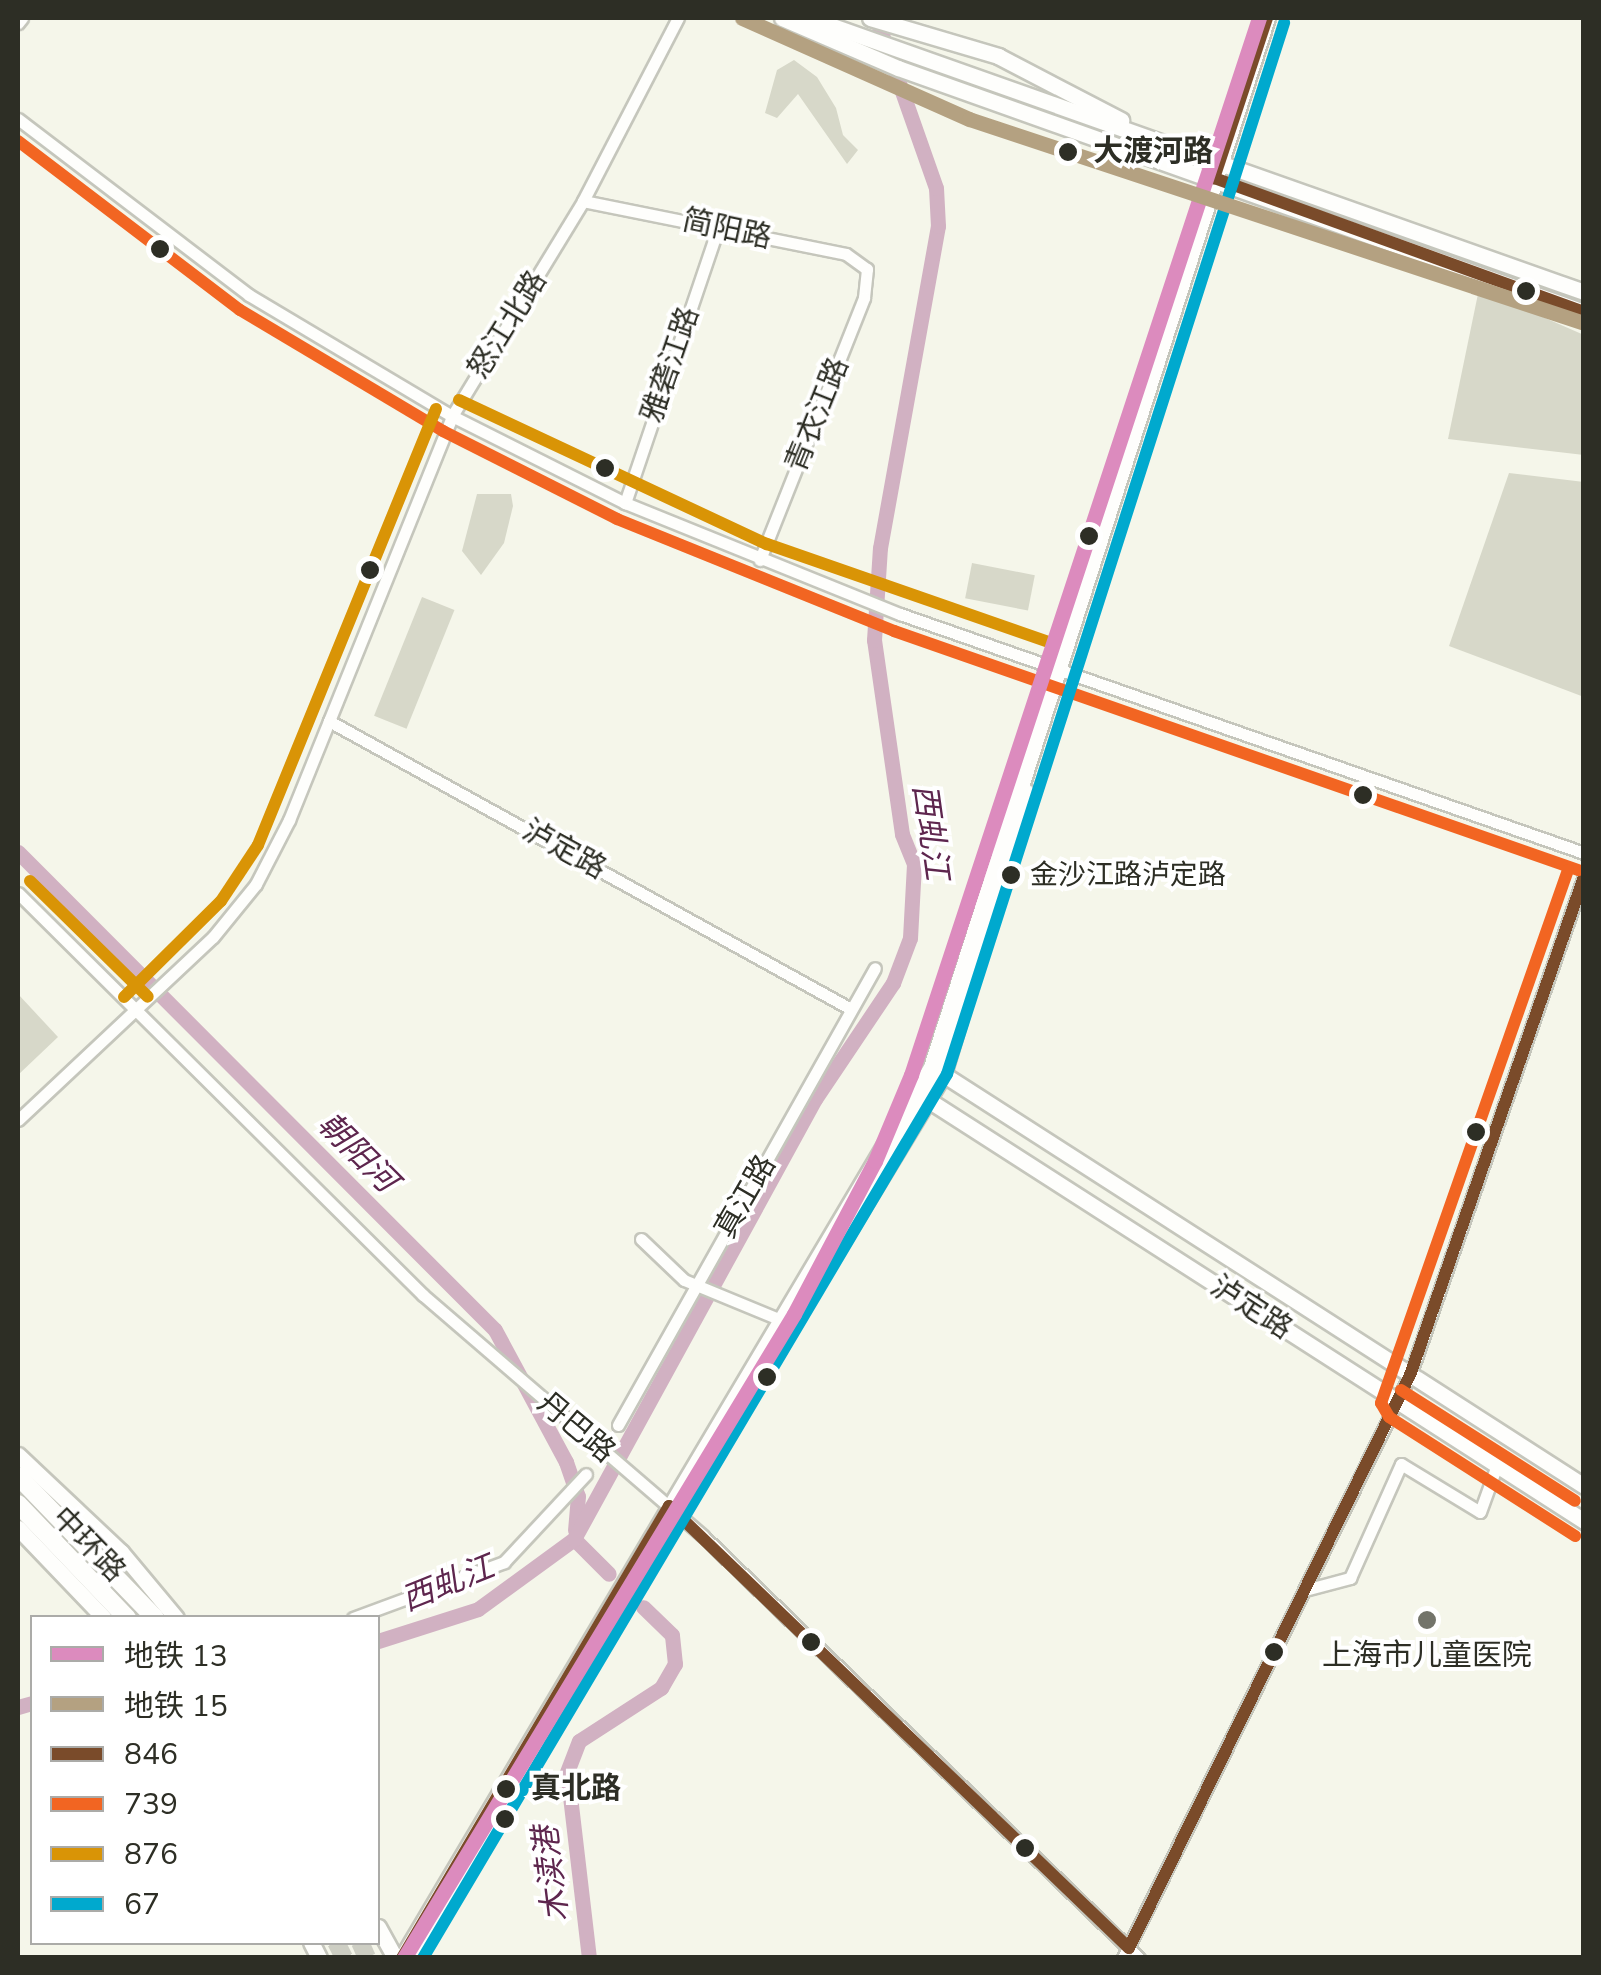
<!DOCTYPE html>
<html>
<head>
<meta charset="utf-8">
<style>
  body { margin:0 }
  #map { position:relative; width:1601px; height:1975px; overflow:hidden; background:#f5f6ea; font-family:"Nunito Sans","Noto Sans SC",sans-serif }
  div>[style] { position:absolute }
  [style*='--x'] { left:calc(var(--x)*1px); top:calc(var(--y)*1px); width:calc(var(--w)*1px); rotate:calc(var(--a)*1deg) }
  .river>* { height:15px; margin:-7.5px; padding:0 7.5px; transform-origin:7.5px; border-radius:7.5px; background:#d1b1c2 }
  .building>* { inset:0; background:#d7d8c9; transform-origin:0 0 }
  .highway-tunnel>* { height:18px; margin-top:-9px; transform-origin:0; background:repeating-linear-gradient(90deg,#cdcec3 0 18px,transparent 0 27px) }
  .roads { filter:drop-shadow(2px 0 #c5c6bc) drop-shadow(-2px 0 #c5c6bc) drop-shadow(0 2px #c5c6bc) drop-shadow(0 -2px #c5c6bc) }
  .minor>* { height:11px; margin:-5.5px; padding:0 5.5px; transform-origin:5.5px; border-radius:5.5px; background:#fefefc }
  .major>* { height:15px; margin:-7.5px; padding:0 7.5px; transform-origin:7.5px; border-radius:7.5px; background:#fefefc }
  .highway>* { height:18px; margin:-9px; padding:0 9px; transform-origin:9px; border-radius:9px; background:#fefefc }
  .bus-1>* { height:12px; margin:-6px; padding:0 6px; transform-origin:6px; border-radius:6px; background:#7a4b2a }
  .bus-2>* { height:12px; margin:-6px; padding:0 6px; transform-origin:6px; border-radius:6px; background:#f26522 }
  .bus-3>* { height:12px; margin:-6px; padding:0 6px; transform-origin:6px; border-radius:6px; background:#d99406 }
  .bus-4>* { height:12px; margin:-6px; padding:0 6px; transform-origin:6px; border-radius:6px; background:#00a9ce }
  .metro-1>* { height:15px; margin:-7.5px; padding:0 7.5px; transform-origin:7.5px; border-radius:7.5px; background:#dc8bbe }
  .metro-2>* { height:15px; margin:-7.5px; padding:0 7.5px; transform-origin:7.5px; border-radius:7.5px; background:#b4a181 }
  .dots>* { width:28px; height:28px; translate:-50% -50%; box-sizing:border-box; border:5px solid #fff; border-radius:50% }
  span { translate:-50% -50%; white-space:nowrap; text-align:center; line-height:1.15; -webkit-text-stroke:8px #fff; paint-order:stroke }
  .bus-label { font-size:28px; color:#2d2e25 }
  .left { translate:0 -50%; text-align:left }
  .stop-label { font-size:30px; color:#2d2e25; font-weight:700 }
  .street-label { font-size:30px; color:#2d2e25 }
  .poi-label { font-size:30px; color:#2d2e25 }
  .water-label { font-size:32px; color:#5e264e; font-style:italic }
  .frame { position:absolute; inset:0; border:20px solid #2d2e25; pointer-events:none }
  .legend { position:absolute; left:30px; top:1615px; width:350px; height:330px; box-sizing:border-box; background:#fff; border:2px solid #ababa8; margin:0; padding:12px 18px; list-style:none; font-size:30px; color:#2d2e25 }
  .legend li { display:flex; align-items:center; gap:20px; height:50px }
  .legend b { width:50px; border:2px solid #ababa8 }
</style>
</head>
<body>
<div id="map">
  <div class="river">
    <div style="--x:18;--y:852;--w:675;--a:45.06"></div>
    <div style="--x:495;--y:1330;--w:150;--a:61.7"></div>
    <div style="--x:566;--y:1462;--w:36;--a:71"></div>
    <div style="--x:578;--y:1496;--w:34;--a:95"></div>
    <div style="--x:574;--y:1539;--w:49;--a:45"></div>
    <div style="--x:378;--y:1641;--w:105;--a:-17.7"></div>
    <div style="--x:478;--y:1609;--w:119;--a:-36.1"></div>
    <div style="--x:574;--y:1539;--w:502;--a:-61.29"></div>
    <div style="--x:815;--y:1099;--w:140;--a:-56.1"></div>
    <div style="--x:893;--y:983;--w:48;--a:-69.3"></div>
    <div style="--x:910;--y:938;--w:74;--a:-86.9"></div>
    <div style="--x:914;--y:864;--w:32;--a:-112"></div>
    <div style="--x:902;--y:834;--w:196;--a:-98.2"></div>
    <div style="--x:874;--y:640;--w:92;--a:-86.3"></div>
    <div style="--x:880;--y:548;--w:327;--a:-79.8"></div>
    <div style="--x:938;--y:226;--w:38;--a:-93"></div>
    <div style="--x:936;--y:188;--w:180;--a:-109.4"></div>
    <div style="--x:18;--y:1707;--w:15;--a:-16"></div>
    <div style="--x:589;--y:1958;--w:187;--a:-96.7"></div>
    <div style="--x:567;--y:1772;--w:33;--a:-69"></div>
    <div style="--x:579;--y:1741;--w:98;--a:-32.9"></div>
    <div style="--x:661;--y:1688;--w:28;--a:-60"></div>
    <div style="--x:675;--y:1664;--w:29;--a:-96"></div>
    <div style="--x:672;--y:1635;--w:40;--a:-136"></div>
  </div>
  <div class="building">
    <div style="clip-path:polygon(794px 60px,817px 77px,836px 108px,843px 135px,858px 150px,847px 164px,798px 94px,777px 118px,765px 113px,777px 70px)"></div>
    <div style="clip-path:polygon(1479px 289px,1584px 335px,1584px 455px,1448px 439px)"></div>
    <div style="clip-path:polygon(1509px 473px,1584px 482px,1584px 697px,1449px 646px)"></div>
    <div style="clip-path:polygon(477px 494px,511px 494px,513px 506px,504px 543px,481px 575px,462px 551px)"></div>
    <div style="left:972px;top:563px;width:64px;height:36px;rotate:11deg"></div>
    <div style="left:422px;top:597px;width:35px;height:128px;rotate:22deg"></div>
    <div style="clip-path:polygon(18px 994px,58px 1037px,18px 1075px)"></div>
  </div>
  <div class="highway-tunnel">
    <div style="--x:336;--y:1942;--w:18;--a:63"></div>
    <div style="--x:360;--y:1942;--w:17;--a:66"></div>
  </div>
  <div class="roads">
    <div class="minor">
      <div style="--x:18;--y:23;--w:6;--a:-51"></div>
      <div style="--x:18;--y:119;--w:290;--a:37.3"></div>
      <div style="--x:249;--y:295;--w:236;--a:30.8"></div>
      <div style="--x:452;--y:416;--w:194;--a:26.7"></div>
      <div style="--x:625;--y:503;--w:297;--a:22"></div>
      <div style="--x:900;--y:614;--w:725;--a:19.26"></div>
      <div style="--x:583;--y:201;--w:268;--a:11.4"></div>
      <div style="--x:846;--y:254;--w:26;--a:36"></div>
      <div style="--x:867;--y:269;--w:29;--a:96"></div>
      <div style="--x:864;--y:298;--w:282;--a:111.7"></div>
      <div style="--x:625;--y:503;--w:290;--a:-71.3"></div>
      <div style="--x:329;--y:721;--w:596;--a:28.89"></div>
      <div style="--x:18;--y:893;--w:571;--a:44.79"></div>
      <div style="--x:423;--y:1295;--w:369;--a:40.7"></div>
      <div style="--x:703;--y:1536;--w:607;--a:44.07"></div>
      <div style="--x:18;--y:1120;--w:267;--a:-43.2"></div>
      <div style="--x:213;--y:937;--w:68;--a:-50.9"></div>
      <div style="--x:256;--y:884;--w:72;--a:-62.7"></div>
      <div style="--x:289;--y:820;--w:436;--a:-68"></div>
      <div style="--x:452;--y:416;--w:252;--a:-58.6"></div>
      <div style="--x:583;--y:201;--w:206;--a:-62.6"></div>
      <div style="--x:641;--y:1239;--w:59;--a:43.6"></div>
      <div style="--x:684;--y:1280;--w:105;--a:22.4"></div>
      <div style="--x:618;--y:1425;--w:524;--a:-60.65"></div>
      <div style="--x:1305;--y:1590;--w:47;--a:-14.9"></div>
      <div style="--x:1350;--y:1578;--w:125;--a:-65.9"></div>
      <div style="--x:1401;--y:1464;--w:92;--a:31.3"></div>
      <div style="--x:1480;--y:1512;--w:50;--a:-70.1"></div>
      <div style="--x:353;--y:1618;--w:161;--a:-20.3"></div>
      <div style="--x:504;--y:1562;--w:120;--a:-47"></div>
      <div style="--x:1123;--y:1958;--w:650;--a:-63.79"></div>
      <div style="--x:1410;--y:1375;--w:528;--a:-70.78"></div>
    </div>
    <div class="major">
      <div style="--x:782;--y:18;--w:126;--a:23.3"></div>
      <div style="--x:898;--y:68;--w:728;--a:19.58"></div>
      <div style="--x:810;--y:18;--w:821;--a:19.49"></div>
      <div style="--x:870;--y:18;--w:134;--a:16.5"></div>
      <div style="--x:998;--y:56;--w:139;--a:27.5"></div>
      <div style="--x:935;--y:1069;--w:771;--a:32.72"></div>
      <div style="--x:922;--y:1096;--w:787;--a:32.7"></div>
      <div style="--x:796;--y:1316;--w:283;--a:-58.7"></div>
      <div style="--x:943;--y:1074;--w:294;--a:-73.4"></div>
      <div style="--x:18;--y:1455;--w:141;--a:43.3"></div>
      <div style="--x:121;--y:1552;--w:86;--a:50.2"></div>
      <div style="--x:18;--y:1528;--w:124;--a:46.3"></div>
      <div style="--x:378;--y:1927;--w:35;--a:61"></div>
      <div style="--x:311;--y:1942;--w:18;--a:63"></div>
      <div style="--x:402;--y:1958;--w:1036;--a:-59.3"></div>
      <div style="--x:931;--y:1067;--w:1101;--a:-72.24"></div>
      <div style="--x:416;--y:1958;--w:244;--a:-60"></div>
    </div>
    <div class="highway">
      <div style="--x:18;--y:1476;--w:197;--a:46"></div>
      <div style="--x:18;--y:1504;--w:158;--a:46.3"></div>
    </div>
  </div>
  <div class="bus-1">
    <div style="--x:1267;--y:18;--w:169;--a:108.3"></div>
    <div style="--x:1214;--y:178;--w:394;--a:19.9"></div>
    <div style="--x:1129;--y:1948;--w:638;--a:-63.88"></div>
    <div style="--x:1410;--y:1375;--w:528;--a:-70.74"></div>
    <div style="--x:402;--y:1958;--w:525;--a:-59.43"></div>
    <div style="--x:669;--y:1506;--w:638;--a:43.86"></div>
  </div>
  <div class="bus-2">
    <div style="--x:18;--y:141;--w:279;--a:37.3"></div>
    <div style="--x:240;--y:310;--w:236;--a:30.8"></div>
    <div style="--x:443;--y:431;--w:195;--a:26.8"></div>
    <div style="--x:617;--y:519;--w:299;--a:22"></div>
    <div style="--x:894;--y:631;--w:725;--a:19.26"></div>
    <div style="--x:1568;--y:870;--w:565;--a:109.33"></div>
    <div style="--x:1381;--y:1403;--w:16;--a:60"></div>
    <div style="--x:1389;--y:1417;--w:221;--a:32.6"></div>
    <div style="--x:1401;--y:1390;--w:206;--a:32.5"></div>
  </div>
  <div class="bus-3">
    <div style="--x:459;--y:400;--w:340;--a:25.1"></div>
    <div style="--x:767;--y:544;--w:304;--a:19.2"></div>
    <div style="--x:1054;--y:644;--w:659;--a:-71.87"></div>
    <div style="--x:30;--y:881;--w:165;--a:44.5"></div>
    <div style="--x:124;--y:997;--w:136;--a:-44.7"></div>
    <div style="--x:221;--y:901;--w:67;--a:-56.5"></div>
    <div style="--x:258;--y:845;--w:471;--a:-67.8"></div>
  </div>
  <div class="bus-4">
    <div style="--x:423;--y:1958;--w:1028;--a:-59.34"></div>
    <div style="--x:947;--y:1074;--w:1104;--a:-72.22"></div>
  </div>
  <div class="metro-1">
    <div style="--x:404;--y:1958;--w:753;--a:-58.8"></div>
    <div style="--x:794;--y:1314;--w:173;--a:-62.1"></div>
    <div style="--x:875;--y:1161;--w:93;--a:-67.3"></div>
    <div style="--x:911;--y:1075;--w:1113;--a:-71.78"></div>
  </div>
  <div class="metro-2">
    <div style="--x:742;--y:18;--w:248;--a:24"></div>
    <div style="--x:969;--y:119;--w:648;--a:18.35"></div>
  </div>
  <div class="dots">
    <div style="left:1068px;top:152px;background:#2d2e25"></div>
    <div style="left:160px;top:249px;background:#2d2e25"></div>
    <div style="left:1526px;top:291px;background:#2d2e25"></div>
    <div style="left:605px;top:468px;background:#2d2e25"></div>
    <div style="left:1089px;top:536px;background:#2d2e25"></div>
    <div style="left:370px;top:570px;background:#2d2e25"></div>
    <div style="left:1363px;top:795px;background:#2d2e25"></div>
    <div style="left:1011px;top:875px;background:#2d2e25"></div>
    <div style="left:1476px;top:1132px;background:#2d2e25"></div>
    <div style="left:767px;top:1377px;background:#2d2e25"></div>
    <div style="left:1427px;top:1620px;background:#73746a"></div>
    <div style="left:811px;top:1642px;background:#2d2e25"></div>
    <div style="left:1274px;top:1652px;background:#2d2e25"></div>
    <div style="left:506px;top:1789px;background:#2d2e25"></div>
    <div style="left:505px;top:1819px;background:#2d2e25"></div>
    <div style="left:1025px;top:1848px;background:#2d2e25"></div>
  </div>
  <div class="bus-label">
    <span class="left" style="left:1030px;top:875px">金沙江路泸定路</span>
  </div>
  <div class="stop-label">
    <span class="left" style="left:1093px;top:152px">大渡河路</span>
    <span class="left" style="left:531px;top:1789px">真北路</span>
  </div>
  <div class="street-label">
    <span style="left:727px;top:230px;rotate:12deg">简阳路</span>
    <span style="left:508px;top:325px;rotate:-58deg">怒江北路</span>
    <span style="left:671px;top:365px;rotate:-71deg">雅砻江路</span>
    <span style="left:818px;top:415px;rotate:-68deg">青衣江路</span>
    <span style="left:564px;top:850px;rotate:29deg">泸定路</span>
    <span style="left:746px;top:1197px;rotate:-60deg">真江路</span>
    <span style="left:1251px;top:1308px;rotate:33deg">泸定路</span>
    <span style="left:576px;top:1428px;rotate:40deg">丹巴路</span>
    <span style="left:88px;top:1545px;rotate:46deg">中环路</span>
  </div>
  <div class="poi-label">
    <span style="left:1427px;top:1656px">上海市儿童医院</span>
  </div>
  <div class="water-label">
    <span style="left:930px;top:832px;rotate:82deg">西虬江</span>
    <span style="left:357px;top:1153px;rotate:45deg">朝阳河</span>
    <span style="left:448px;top:1584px;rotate:-22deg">西虬江</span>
    <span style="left:552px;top:1874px;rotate:-97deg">木渎港</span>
  </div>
  <div class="frame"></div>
  <ul class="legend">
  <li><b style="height:12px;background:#dc8bbe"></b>地铁 13</li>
  <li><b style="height:12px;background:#b4a181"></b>地铁 15</li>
  <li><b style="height:12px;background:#7a4b2a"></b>846</li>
  <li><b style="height:12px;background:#f26522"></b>739</li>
  <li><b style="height:12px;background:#d99406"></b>876</li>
  <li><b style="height:12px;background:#00a9ce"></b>67</li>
  </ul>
</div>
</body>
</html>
